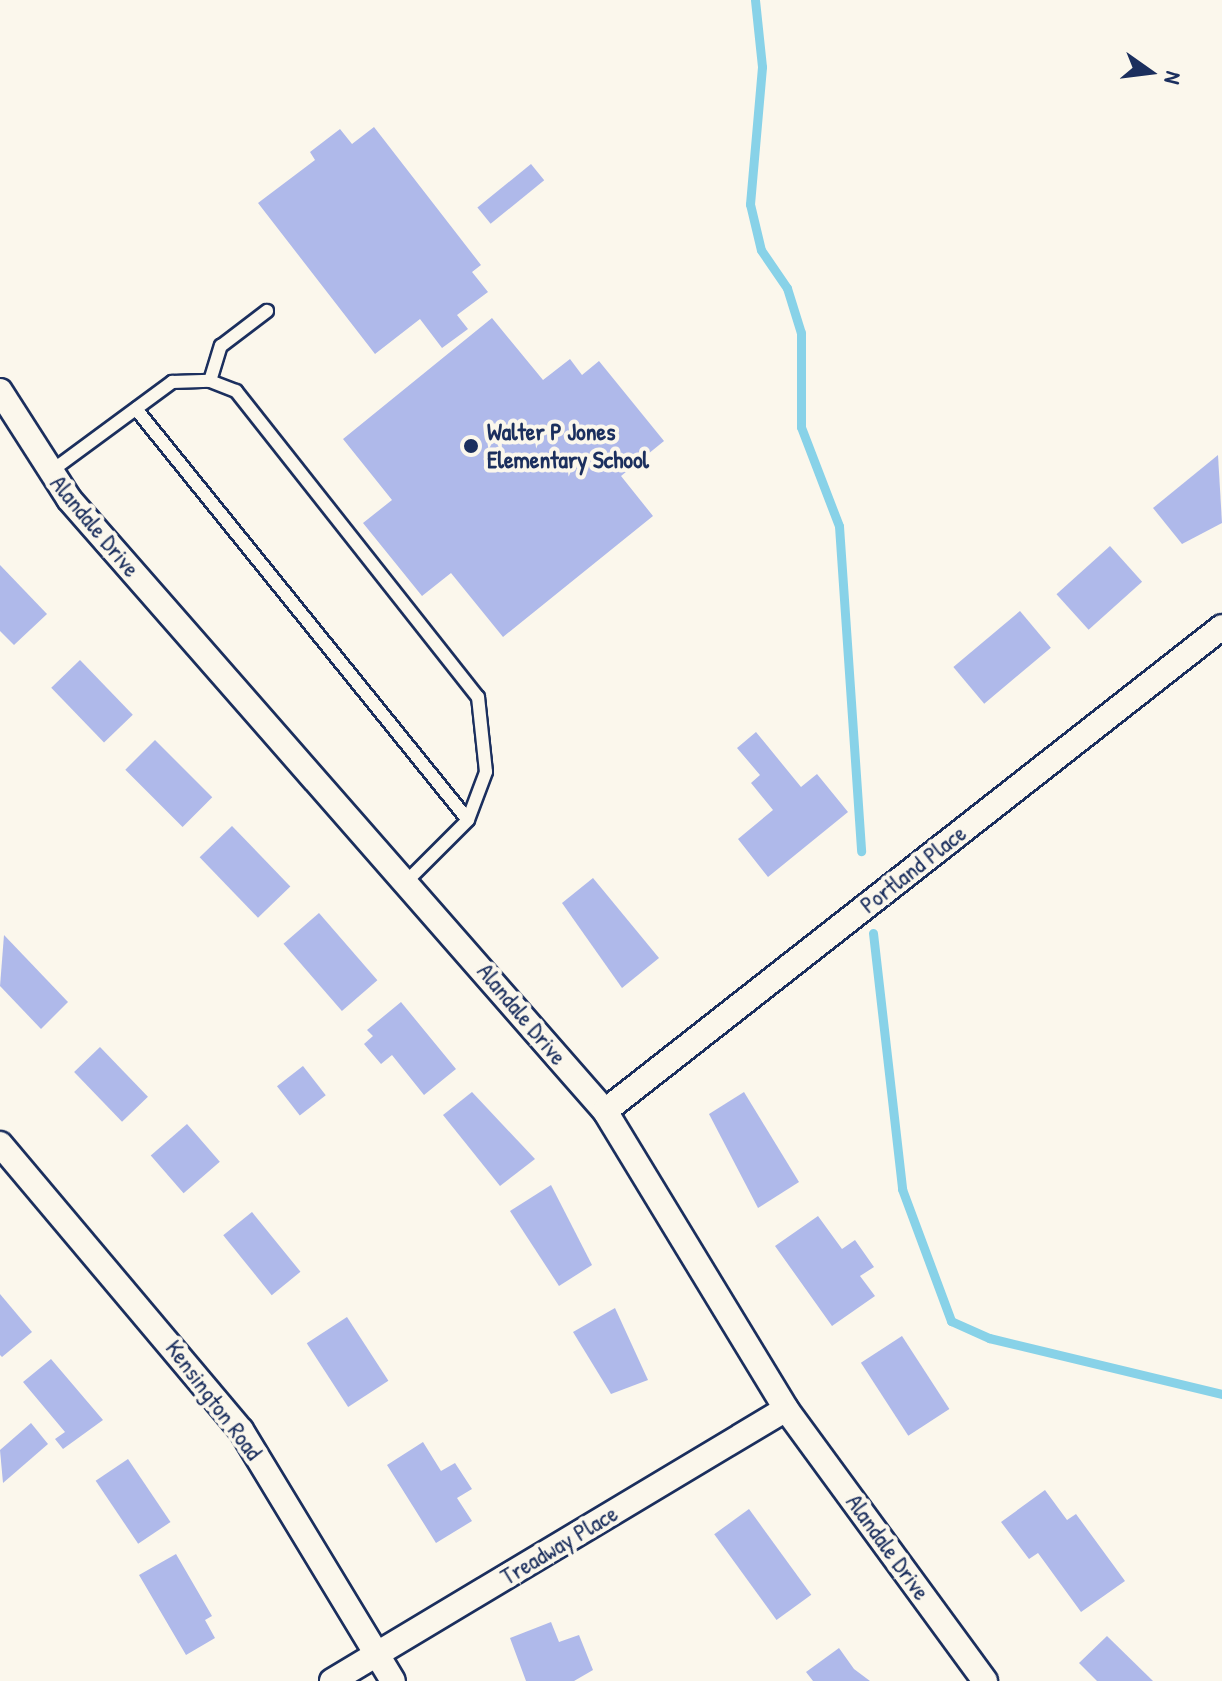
<!DOCTYPE html>
<html>
<head>
<meta charset="utf-8">
<style>
  body { margin:0 }
  #map { position:relative; width:1222px; height:1681px; overflow:hidden; background:#fbf7ec; font-family:"Patrick Hand",sans-serif }
  div>[style] { position:absolute }
  [style*='--x'] { left:calc(var(--x)*1px); top:calc(var(--y)*1px); width:calc(var(--w)*1px); rotate:calc(var(--a)*1deg) }
  .stream>* { height:9px; margin:-4.5px; padding:0 4.5px; transform-origin:4.5px; border-radius:4.5px; background:#88d2e8 }
  .building>* { inset:0; background:#afb9ea; transform-origin:0 0 }
  .roads { filter:drop-shadow(2px 0 #1b2f5e) drop-shadow(-2px 0 #1b2f5e) drop-shadow(0 2px #1b2f5e) drop-shadow(0 -2px #1b2f5e) }
  .service>* { height:12px; margin:-6px; padding:0 6px; transform-origin:6px; border-radius:6px; background:#fbf7ec }
  .minor>* { height:24px; margin:-12px; padding:0 12px; transform-origin:12px; border-radius:12px; background:#fbf7ec }
  .dots>* { width:22px; height:22px; translate:-50% -50%; box-sizing:border-box; border:4px solid #fbf7ec; border-radius:50% }
  span { translate:-50% -50%; white-space:nowrap; text-align:center; line-height:1.15; -webkit-text-stroke:8px #fbf7ec; paint-order:stroke }
  .poi-label { font-size:24px; color:#1b2f5e; font-weight:700 }
  .left { translate:0 -50%; text-align:left }
  .street-label { font-size:24px; color:#1b2f5e }
  .north { position:absolute; left:1110px; top:32px; width:80px; height:80px; -webkit-text-stroke:6px #fbf7ec; paint-order:stroke; rotate:104deg; font-size:22px; font-weight:700; line-height:32px; text-align:center; color:#1b2f5e }
  .north::after { content:''; display:block; margin:auto; width:28px; height:36px; background:#1b2f5e; clip-path:polygon(50% 0,100% 100%,50% 72%,0 100%) }
</style>
</head>
<body>
<div id="map">
  <div class="stream">
    <div style="--x:755;--y:0;--w:67;--a:84"></div>
    <div style="--x:762;--y:67;--w:138;--a:95"></div>
    <div style="--x:750;--y:204;--w:47;--a:76.6"></div>
    <div style="--x:761;--y:250;--w:46;--a:55.6"></div>
    <div style="--x:787;--y:288;--w:47;--a:72.7"></div>
    <div style="--x:801;--y:333;--w:94;--a:90"></div>
    <div style="--x:801;--y:427;--w:106;--a:69"></div>
    <div style="--x:839;--y:526;--w:326;--a:86.1"></div>
    <div style="--x:873;--y:933;--w:258;--a:83.5"></div>
    <div style="--x:902;--y:1189;--w:141;--a:69.6"></div>
    <div style="--x:951;--y:1321;--w:42;--a:24.1"></div>
    <div style="--x:989;--y:1338;--w:240;--a:13.5"></div>
  </div>
  <div class="building">
    <div style="clip-path:polygon(374px 127px,481px 265px,472px 272px,488px 292px,457px 315px,468px 329px,442px 348px,420px 319px,375px 354px,258px 203px,315px 160px,310px 152px,340px 129px,352px 144px)"></div>
    <div style="left:531px;top:164px;width:21px;height:69px;rotate:51deg"></div>
    <div style="clip-path:polygon(492px 318px,543px 380px,570px 359px,582px 375px,599px 361px,664px 441px,621px 476px,653px 516px,503px 637px,451px 573px,422px 596px,363px 523px,392px 500px,343px 439px)"></div>
    <div style="clip-path:polygon(1218px 455px,1222px 523px,1182px 544px,1153px 508px)"></div>
    <div style="left:1110px;top:546px;width:48px;height:72px;rotate:48deg"></div>
    <div style="clip-path:polygon(0 565px,47px 614px,14px 645px,0 631px)"></div>
    <div style="left:1020px;top:611px;width:48px;height:87px;rotate:50deg"></div>
    <div style="left:80px;top:660px;width:76px;height:40px;rotate:46deg"></div>
    <div style="clip-path:polygon(756px 732px,801px 787px,817px 774px,848px 812px,768px 877px,738px 839px,773px 810px,751px 783px,760px 775px,737px 748px)"></div>
    <div style="left:155px;top:740px;width:81px;height:42px;rotate:45deg"></div>
    <div style="left:232px;top:826px;width:84px;height:45px;rotate:46deg"></div>
    <div style="clip-path:polygon(593px 878px,659px 958px,622px 988px,562px 903px)"></div>
    <div style="left:319px;top:913px;width:89px;height:47px;rotate:49deg"></div>
    <div style="clip-path:polygon(4px 935px,68px 1002px,41px 1029px,0 986px)"></div>
    <div style="clip-path:polygon(401px 1002px,456px 1069px,424px 1095px,392px 1055px,381px 1064px,364px 1044px,373px 1036px,367px 1030px)"></div>
    <div style="left:100px;top:1047px;width:69px;height:36px;rotate:46deg"></div>
    <div style="left:303px;top:1066px;width:37px;height:33px;rotate:52deg"></div>
    <div style="clip-path:polygon(472px 1092px,535px 1159px,500px 1186px,443px 1115px)"></div>
    <div style="clip-path:polygon(744px 1092px,799px 1182px,758px 1208px,709px 1114px)"></div>
    <div style="left:187px;top:1124px;width:50px;height:48px;rotate:49deg"></div>
    <div style="clip-path:polygon(551px 1185px,592px 1265px,559px 1286px,510px 1211px)"></div>
    <div style="left:252px;top:1212px;width:77px;height:37px;rotate:51deg"></div>
    <div style="clip-path:polygon(818px 1216px,842px 1249px,855px 1240px,874px 1267px,860px 1276px,875px 1296px,832px 1326px,775px 1246px)"></div>
    <div style="clip-path:polygon(0 1294px,32px 1332px,2px 1357px,0 1355px)"></div>
    <div style="clip-path:polygon(615px 1308px,648px 1380px,611px 1394px,573px 1332px)"></div>
    <div style="left:347px;top:1317px;width:76px;height:48px;rotate:57deg"></div>
    <div style="left:902px;top:1336px;width:87px;height:49px;rotate:57deg"></div>
    <div style="clip-path:polygon(51px 1359px,103px 1420px,63px 1449px,55px 1439px,65px 1432px,23px 1382px)"></div>
    <div style="clip-path:polygon(31px 1423px,48px 1444px,3px 1483px,0 1450px)"></div>
    <div style="clip-path:polygon(423px 1442px,441px 1471px,455px 1463px,472px 1489px,457px 1498px,472px 1521px,436px 1543px,387px 1465px)"></div>
    <div style="left:128px;top:1459px;width:76px;height:39px;rotate:56deg"></div>
    <div style="clip-path:polygon(1045px 1490px,1067px 1520px,1076px 1514px,1125px 1581px,1081px 1612px,1038px 1553px,1029px 1559px,1001px 1522px)"></div>
    <div style="left:749px;top:1509px;width:106px;height:43px;rotate:54deg"></div>
    <div style="clip-path:polygon(176px 1554px,212px 1616px,205px 1620px,215px 1638px,186px 1655px,139px 1575px)"></div>
    <div style="clip-path:polygon(551px 1622px,559px 1642px,579px 1635px,593px 1670px,574px 1681px,526px 1681px,510px 1638px)"></div>
    <div style="clip-path:polygon(1107px 1636px,1153px 1681px,1097px 1681px,1079px 1663px)"></div>
    <div style="clip-path:polygon(839px 1648px,854px 1669px,870px 1681px,813px 1681px,806px 1672px)"></div>
  </div>
  <div class="roads">
    <div class="service">
      <div style="--x:210;--y:381;--w:37;--a:-73"></div>
      <div style="--x:221;--y:346;--w:58;--a:-37.3"></div>
      <div style="--x:136;--y:409;--w:528;--a:51.07"></div>
      <div style="--x:50;--y:472;--w:152;--a:-36.4"></div>
      <div style="--x:172;--y:382;--w:38;--a:-2"></div>
      <div style="--x:210;--y:381;--w:28;--a:21"></div>
      <div style="--x:236;--y:391;--w:390;--a:51.7"></div>
      <div style="--x:478;--y:697;--w:75;--a:83.9"></div>
      <div style="--x:486;--y:772;--w:51;--a:110.6"></div>
      <div style="--x:468;--y:820;--w:86;--a:135"></div>
    </div>
    <div class="minor">
      <div style="--x:0;--y:391;--w:128;--a:57.4"></div>
      <div style="--x:69;--y:499;--w:814;--a:48.79"></div>
      <div style="--x:605;--y:1111;--w:349;--a:58.7"></div>
      <div style="--x:786;--y:1409;--w:337;--a:53.8"></div>
      <div style="--x:605;--y:1111;--w:784;--a:-38.11"></div>
      <div style="--x:0;--y:1144;--w:374;--a:49.9"></div>
      <div style="--x:241;--y:1430;--w:293;--a:58.8"></div>
      <div style="--x:332;--y:1681;--w:529;--a:-30.93"></div>
    </div>
  </div>
  <div class="dots">
    <div style="left:471px;top:446px;background:#1b2f5e"></div>
  </div>
  <div class="poi-label">
    <span class="left" style="left:487px;top:446px">Walter P Jones<br>Elementary School</span>
  </div>
  <div class="street-label">
    <span style="left:95px;top:526px;rotate:50deg">Alandale Drive</span>
    <span style="left:913px;top:869px;rotate:-38deg">Portland Place</span>
    <span style="left:522px;top:1014px;rotate:50deg">Alandale Drive</span>
    <span style="left:214px;top:1400px;rotate:53deg">Kensington Road</span>
    <span style="left:559px;top:1545px;rotate:-31deg">Treadway Place</span>
    <span style="left:888px;top:1547px;rotate:54deg">Alandale Drive</span>
  </div>
  <div class="north">N</div>
</div>
</body>
</html>
